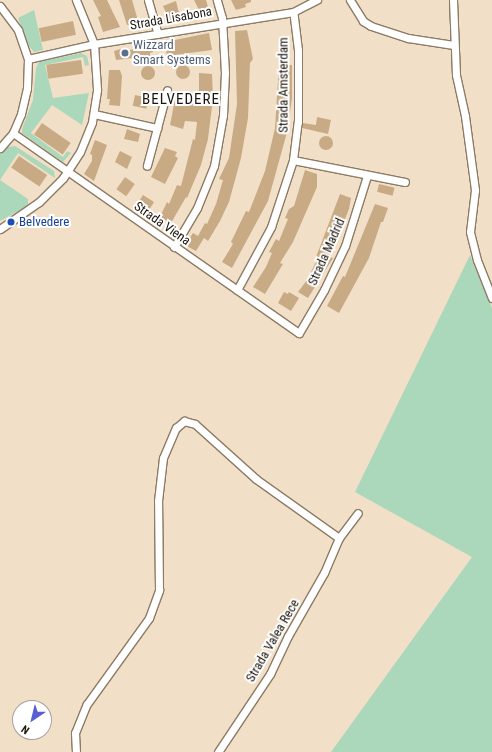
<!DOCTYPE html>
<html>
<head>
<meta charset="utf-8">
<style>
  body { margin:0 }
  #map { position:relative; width:492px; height:752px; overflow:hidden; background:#f2dfc7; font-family:"Roboto Condensed",sans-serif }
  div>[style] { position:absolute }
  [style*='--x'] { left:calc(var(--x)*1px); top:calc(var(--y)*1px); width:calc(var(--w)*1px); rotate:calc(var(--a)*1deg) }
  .green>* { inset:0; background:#abd7ba }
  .building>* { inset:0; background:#c8ab84; transform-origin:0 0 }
  .round { border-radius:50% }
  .roads { filter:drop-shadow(1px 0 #8c7b65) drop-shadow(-1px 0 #8c7b65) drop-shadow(0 1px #8c7b65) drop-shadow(0 -1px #8c7b65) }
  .street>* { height:7px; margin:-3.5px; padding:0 3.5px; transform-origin:3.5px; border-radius:3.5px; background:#fff }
  .dots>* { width:11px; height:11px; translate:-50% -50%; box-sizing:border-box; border:2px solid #fff; border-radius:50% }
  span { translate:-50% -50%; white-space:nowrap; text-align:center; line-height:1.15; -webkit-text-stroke:4px #fff; paint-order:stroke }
  .street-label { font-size:13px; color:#1d160e }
  .service-label { font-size:13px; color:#4e5e75 }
  .left { translate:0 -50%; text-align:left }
  .transit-label { font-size:13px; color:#164399 }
  .quarter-label { font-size:15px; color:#1d160e; letter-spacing:1px }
  .north { position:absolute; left:12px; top:700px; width:40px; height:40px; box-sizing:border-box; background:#fff; border:1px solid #a5a29f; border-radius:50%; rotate:215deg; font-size:11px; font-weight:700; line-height:16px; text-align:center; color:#1d160e }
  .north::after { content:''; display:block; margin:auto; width:14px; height:18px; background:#595ed5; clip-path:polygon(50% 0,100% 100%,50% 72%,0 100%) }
</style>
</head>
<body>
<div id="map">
  <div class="green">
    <div style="clip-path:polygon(34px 10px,43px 50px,34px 52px,29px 46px,18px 18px)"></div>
    <div style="clip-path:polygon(81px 53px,87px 56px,89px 65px,85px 66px,83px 57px,45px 65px,53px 98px,89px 93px,82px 125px,52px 105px,31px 133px,63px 157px,67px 151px,71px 153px,63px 162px,22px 133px,22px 129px,33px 100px,36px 68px,39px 62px)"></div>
    <div style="clip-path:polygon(15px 146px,54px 171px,55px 178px,18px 153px,0 180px,0 154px,8px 147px)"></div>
    <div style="clip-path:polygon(0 180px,28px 199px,28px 206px,0 221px)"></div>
    <div style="clip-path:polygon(470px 255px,492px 308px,492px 752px,331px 752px,472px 557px,355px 492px)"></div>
  </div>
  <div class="building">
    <div style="clip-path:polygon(93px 0,107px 0,120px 27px,103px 32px,98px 17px,101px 16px)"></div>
    <div style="clip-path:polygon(119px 0,132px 0,139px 24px,127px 25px)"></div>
    <div style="clip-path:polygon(194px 0,206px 0,208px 7px,200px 12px)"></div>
    <div style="clip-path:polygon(231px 0,251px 0,251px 2px,245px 4px,246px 7px,236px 10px)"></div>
    <div style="clip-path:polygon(176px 1px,180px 17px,170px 21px,163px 6px)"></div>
    <div style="left:73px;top:21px;width:14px;height:35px;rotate:78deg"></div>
    <div style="clip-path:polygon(247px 30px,253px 59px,250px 63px,248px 118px,241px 158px,229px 202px,220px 221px,208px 241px,204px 238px,196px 251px,185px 245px,193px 233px,198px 236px,205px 223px,207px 224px,216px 204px,223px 180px,219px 179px,229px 158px,237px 104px,235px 31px)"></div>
    <div style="clip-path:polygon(209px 33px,212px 50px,167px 56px,165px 42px)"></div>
    <div style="clip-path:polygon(152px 45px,153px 52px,150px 53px,150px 56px,116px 60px,114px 51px,121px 49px,121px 52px)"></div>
    <div style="left:81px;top:60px;width:14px;height:35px;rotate:82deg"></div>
    <div style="clip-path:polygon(279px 64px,292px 65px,292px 99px,286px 136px,268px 201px,232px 268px,222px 262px,233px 244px,231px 242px,246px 211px,249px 212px,265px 171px,275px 128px)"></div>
    <div class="round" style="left:176px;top:65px;width:14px;height:14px"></div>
    <div class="round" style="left:141px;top:66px;width:14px;height:14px"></div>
    <div style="clip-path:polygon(109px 70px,120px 70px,122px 76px,120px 106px,109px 105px,110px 99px,107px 99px)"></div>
    <div style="clip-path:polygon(199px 73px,212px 74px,213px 98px,208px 139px,201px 165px,187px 198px,186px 197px,171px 223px,160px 217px,167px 202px,169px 204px,177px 185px,181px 186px,193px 139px,195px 140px,197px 122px,185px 121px,183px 129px,170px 125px,176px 94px,199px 98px)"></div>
    <div style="left:135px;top:95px;width:14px;height:11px;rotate:12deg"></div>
    <div style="clip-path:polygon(317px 117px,331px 120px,328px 134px,302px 128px,303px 123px,316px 125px)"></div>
    <div style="left:42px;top:123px;width:35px;height:14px;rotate:35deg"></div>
    <div style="clip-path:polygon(127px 129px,140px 134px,138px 142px,124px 139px)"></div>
    <div class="round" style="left:319px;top:136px;width:14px;height:14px"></div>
    <div style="clip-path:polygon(95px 140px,107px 145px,94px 181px,84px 174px,92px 161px,92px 155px,90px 154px)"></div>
    <div style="clip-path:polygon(165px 148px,177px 152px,175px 156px,178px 158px,165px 184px,151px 177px)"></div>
    <div style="clip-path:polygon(120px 151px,132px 157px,127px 169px,115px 162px)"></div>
    <div style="left:19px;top:156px;width:34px;height:14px;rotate:34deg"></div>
    <div style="clip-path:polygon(305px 170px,317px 174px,317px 187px,293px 242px,280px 263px,283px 264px,265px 294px,253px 287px,266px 267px,272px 253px,269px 252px,276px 239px,279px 241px,288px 219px,285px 218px,289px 209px,294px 206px)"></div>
    <div style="left:125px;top:177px;width:12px;height:15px;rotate:35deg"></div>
    <div style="left:379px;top:184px;width:16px;height:8px;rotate:14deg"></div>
    <div style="clip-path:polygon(340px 194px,351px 198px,349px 209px,330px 257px,333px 258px,308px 298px,298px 292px,307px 280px,318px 258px,316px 257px)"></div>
    <div style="left:143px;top:195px;width:13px;height:11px;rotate:32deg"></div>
    <div style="clip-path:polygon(375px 204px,388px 208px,383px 222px,381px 222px,369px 258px,339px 313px,327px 306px,343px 276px,345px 277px)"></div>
    <div style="clip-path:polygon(284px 292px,288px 294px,289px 292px,299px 298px,291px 311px,278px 303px)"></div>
  </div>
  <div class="roads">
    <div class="street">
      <div style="--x:148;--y:0;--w:35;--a:74"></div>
      <div style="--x:350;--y:0;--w:25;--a:58"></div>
      <div style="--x:363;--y:21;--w:9;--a:32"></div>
      <div style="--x:371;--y:26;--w:39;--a:18"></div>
      <div style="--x:408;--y:38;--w:46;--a:8.8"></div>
      <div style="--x:453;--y:0;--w:75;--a:87.7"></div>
      <div style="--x:456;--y:75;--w:42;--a:77.6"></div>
      <div style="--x:465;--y:116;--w:75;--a:82.3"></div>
      <div style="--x:475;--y:190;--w:42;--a:96.8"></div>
      <div style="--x:470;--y:232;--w:29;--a:76"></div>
      <div style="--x:477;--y:260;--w:41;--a:68.5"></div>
      <div style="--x:0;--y:6;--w:30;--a:53"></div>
      <div style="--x:18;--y:30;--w:31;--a:71"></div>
      <div style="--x:28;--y:59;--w:29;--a:92"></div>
      <div style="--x:27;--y:88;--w:27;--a:103"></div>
      <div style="--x:21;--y:114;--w:21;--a:113"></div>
      <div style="--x:13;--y:133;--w:20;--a:131"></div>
      <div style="--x:28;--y:59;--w:68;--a:-12.8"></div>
      <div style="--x:94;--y:44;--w:202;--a:-9.1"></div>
      <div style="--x:293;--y:12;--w:27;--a:-27"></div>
      <div style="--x:94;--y:114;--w:65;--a:12.5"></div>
      <div style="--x:157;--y:128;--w:39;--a:105"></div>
      <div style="--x:157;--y:128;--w:39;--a:-75"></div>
      <div style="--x:13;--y:133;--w:349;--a:35"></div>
      <div style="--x:299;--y:333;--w:50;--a:-59.8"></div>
      <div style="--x:324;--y:290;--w:49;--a:-64.5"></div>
      <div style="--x:345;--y:246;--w:73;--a:-72.6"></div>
      <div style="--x:293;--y:160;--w:114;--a:11.1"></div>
      <div style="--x:0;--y:229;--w:47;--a:-34.7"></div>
      <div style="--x:39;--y:202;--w:34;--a:-45"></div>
      <div style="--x:63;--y:178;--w:31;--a:-57"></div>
      <div style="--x:80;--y:152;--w:32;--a:-68"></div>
      <div style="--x:92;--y:122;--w:33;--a:-81"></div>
      <div style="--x:97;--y:89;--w:45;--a:-93.8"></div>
      <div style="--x:94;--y:44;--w:48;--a:-112.2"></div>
      <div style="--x:174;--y:247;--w:45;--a:-59.5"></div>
      <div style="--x:197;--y:208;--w:45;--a:-68"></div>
      <div style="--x:214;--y:166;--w:52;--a:-80"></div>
      <div style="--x:223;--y:115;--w:42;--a:-87.3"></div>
      <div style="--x:225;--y:73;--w:55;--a:-93.1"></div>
      <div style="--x:222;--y:18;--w:19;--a:-106"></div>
      <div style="--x:237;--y:290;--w:72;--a:-61.6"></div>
      <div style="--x:271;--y:227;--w:71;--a:-71.8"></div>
      <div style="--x:293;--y:160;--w:38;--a:-83"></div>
      <div style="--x:298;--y:122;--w:72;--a:-90"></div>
      <div style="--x:298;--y:50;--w:38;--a:-97"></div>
      <div style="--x:76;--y:752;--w:19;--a:-93"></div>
      <div style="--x:75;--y:733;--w:31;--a:-68"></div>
      <div style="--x:87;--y:704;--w:106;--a:-54.2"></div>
      <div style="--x:149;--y:618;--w:30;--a:-70"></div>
      <div style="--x:159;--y:590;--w:89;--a:-90.6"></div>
      <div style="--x:158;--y:501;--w:43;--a:-83.4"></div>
      <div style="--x:163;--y:458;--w:33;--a:-67"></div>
      <div style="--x:176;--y:428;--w:11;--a:-41"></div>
      <div style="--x:184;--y:421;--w:11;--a:15"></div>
      <div style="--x:195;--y:424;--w:82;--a:42"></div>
      <div style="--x:256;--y:479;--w:102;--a:35.4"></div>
      <div style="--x:218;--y:752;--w:94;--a:-56.3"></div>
      <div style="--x:270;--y:674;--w:42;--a:-64.7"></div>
      <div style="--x:288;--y:636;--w:73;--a:-60.3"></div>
      <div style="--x:324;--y:573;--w:38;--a:-67"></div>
      <div style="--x:339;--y:538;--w:31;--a:-53"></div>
    </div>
  </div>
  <div class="dots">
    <div style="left:125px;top:53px;background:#5c6f8a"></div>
    <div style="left:11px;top:222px;background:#1a4fb4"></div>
  </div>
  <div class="street-label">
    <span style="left:171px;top:19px;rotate:-10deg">Strada Lisabona</span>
    <span style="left:284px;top:85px;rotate:-90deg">Strada Amsterdam</span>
    <span style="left:162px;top:224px;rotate:35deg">Strada Viena</span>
    <span style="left:327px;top:252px;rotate:-66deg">Strada Madrid</span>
    <span style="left:273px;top:641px;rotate:-60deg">Strada Valea Rece</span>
  </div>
  <div class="service-label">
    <span class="left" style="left:133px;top:53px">Wizzard<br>Smart Systems</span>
  </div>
  <div class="transit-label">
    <span class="left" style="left:19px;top:222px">Belvedere</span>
  </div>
  <div class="quarter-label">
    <span style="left:181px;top:100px">BELVEDERE</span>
  </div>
  <div class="north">N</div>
</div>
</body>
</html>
